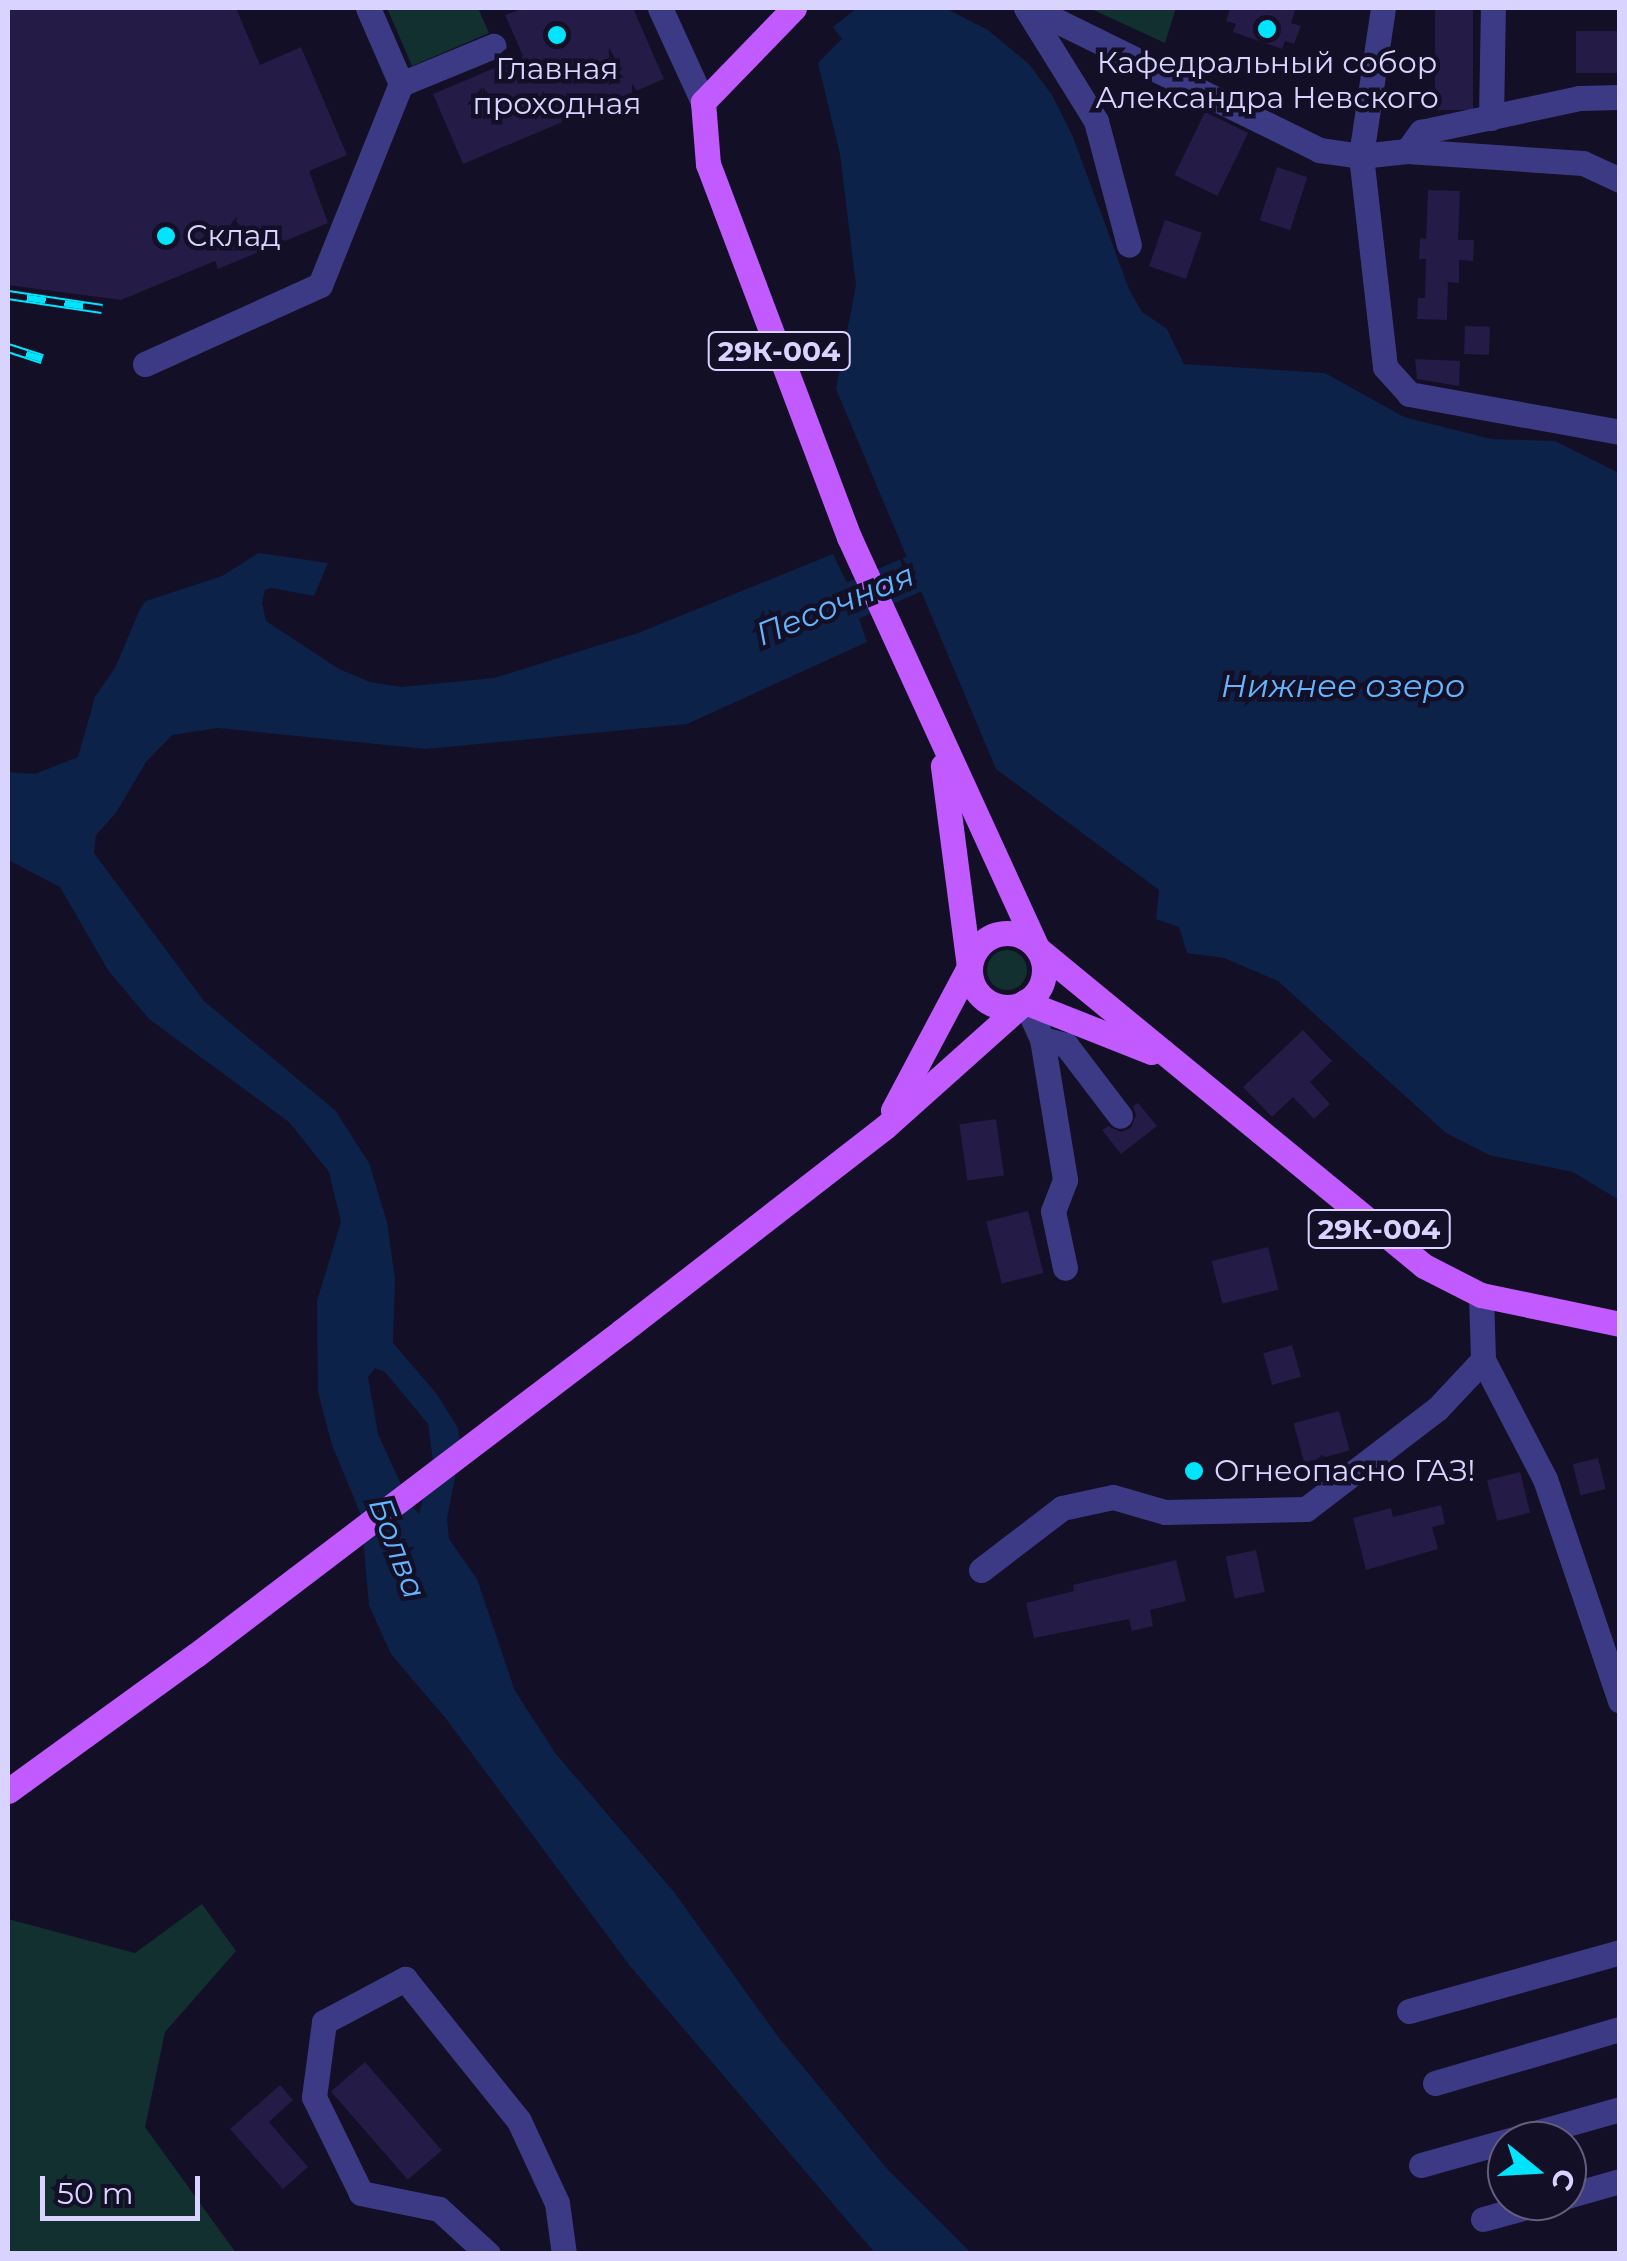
<!DOCTYPE html>
<html>
<head>
<meta charset="utf-8">
<style>
  body { margin:0 }
  #map { position:relative; width:1627px; height:2261px; overflow:hidden; background:#130f26; font-family:Montserrat,sans-serif }
  div>[style] { position:absolute }
  [style*='--x'] { left:calc(var(--x)*1px); top:calc(var(--y)*1px); width:calc(var(--w)*1px); rotate:calc(var(--a)*1deg) }
  .green>* { inset:0; background:#12302f }
  .round { border-radius:50% }
  .water>* { inset:0; background:#0c2248 }
  .river>* { height:38px; margin:-19px; padding:0 19px; transform-origin:19px; border-radius:19px; background:#0c2248 }
  .building>* { inset:0; background:#241b47; transform-origin:0 0 }
  .minor>* { height:25px; margin:-12.5px; padding:0 12.5px; transform-origin:12.5px; border-radius:12.5px; background:#3d3a85 }
  .major>* { height:25px; margin:-12.5px; padding:0 12.5px; transform-origin:12.5px; border-radius:12.5px; background:#c25bff }
  .major>.ring { margin:-12.5px; padding:0; box-sizing:content-box; background:none; border:25px solid #c25bff; border-radius:50% }
  .rail>* { height:10px; margin-top:-5px; transform-origin:0; background:repeating-linear-gradient(90deg,#130f26 0 19px,#00e5ff 0 38px); box-sizing:border-box; border-block:2px solid #00e5ff }
  .dots>* { width:28px; height:28px; translate:-50% -50%; box-sizing:border-box; border:5px solid #130f26; border-radius:50% }
  span { translate:-50% -50%; white-space:nowrap; text-align:center; line-height:1.15; -webkit-text-stroke:9px #130f26; paint-order:stroke }
  .shield-label span { padding:2px 8px; background:#130f26; border:2px solid; border-radius:8px; -webkit-text-stroke-width:0 }
  .shield-label { font-size:28px; color:#d9d4ff; font-weight:700 }
  .poi-label { font-size:30px; color:#d9d4ff }
  .left { translate:0 -50%; text-align:left }
  .water-label { font-size:32px; color:#62b6ff; font-style:italic }
  .frame { position:absolute; inset:0; border:10px solid #d9d4ff; pointer-events:none }
  .north { position:absolute; left:1487px; top:2121px; width:100px; height:100px; box-sizing:border-box; background:#130f26; border:2px solid #625e7d; border-radius:50%; rotate:108deg; font-size:28px; font-weight:700; line-height:40px; text-align:center; color:#d9d4ff }
  .north::after { content:''; display:block; margin:auto; width:35px; height:45px; background:#00e5ff; clip-path:polygon(50% 0,100% 100%,50% 72%,0 100%) }
  .scale { position:absolute; left:40px; top:2176px; width:160px; height:45px; box-sizing:border-box; border:5px solid #d9d4ff; border-top:0; padding-left:12px; font-size:30px; line-height:35px; white-space:nowrap; color:#d9d4ff; -webkit-text-stroke:8px #130f26; paint-order:stroke }
</style>
</head>
<body>
<div id="map">
  <div class="green">
    <div style="clip-path:polygon(387px 8px,478px 8px,489px 33px,412px 66px)"></div>
    <div style="clip-path:polygon(1089px 8px,1176px 8px,1165px 43px)"></div>
    <div class="round" style="left:987px;top:950px;width:40px;height:40px"></div>
    <div style="clip-path:polygon(202px 1904px,236px 1951px,165px 2032px,145px 2127px,236px 2253px,8px 2253px,8px 1919px,135px 1953px)"></div>
  </div>
  <div class="water">
    <div style="clip-path:polygon(857px 8px,945px 8px,988px 30px,1029px 64px,1052px 95px,1073px 137px,1129px 289px,1142px 312px,1167px 329px,1184px 364px,1325px 373px,1404px 417px,1491px 439px,1555px 441px,1619px 473px,1619px 1200px,1573px 1172px,1489px 1155px,1446px 1133px,1278px 981px,1224px 958px,1187px 953px,1179px 927px,1156px 919px,1159px 890px,996px 769px,836px 389px,856px 285px,840px 154px,818px 63px,842px 39px,833px 27px)"></div>
    <div style="clip-path:polygon(evenodd,259px 553px,328px 563px,314px 596px,272px 588px,265px 590px,262px 603px,266px 621px,339px 669px,370px 682px,401px 687px,494px 678px,638px 633px,833px 554px,847px 583px,867px 642px,687px 724px,426px 749px,218px 728px,172px 735px,146px 762px,116px 813px,96px 835px,94px 853px,204px 1001px,335px 1110px,369px 1163px,387px 1222px,395px 1279px,393px 1343px,436px 1393px,458px 1428px,461px 1447px,447px 1518px,449px 1539px,477px 1579px,515px 1691px,556px 1754px,674px 1892px,779px 2038px,889px 2171px,971px 2253px,875px 2253px,630px 1966px,447px 1720px,391px 1654px,369px 1605px,361px 1515px,332px 1445px,318px 1392px,317px 1301px,341px 1222px,329px 1172px,289px 1122px,149px 1019px,108px 970px,60px 887px,8px 860px,8px 772px,35px 774px,78px 757px,95px 697px,115px 668px,140px 609px,146px 601px,222px 576px,259px 553px,375px 1368px,385px 1372px,428px 1424px,433px 1461px,419px 1514px,410px 1504px,378px 1434px,368px 1377px,375px 1368px)"></div>
  </div>
  <div class="river">
    <div style="--x:808;--y:620;--w:166;--a:-23.5"></div>
  </div>
  <div class="building">
    <div style="clip-path:polygon(8px 8px,236px 8px,260px 65px,301px 47px,347px 155px,309px 171px,328px 223px,218px 269px,215px 261px,121px 300px,8px 285px)"></div>
    <div style="clip-path:polygon(524px 8px,633px 8px,664px 79px,463px 164px,433px 94px,523px 56px,505px 15px)"></div>
    <div style="clip-path:polygon(1230px 8px,1296px 8px,1291px 23px,1301px 26px,1294px 44px,1285px 41px,1282px 49px,1233px 32px,1236px 24px,1226px 21px)"></div>
    <div style="left:1435px;top:8px;width:38px;height:102px"></div>
    <div style="left:1620px;top:31px;width:42px;height:44px;rotate:90deg"></div>
    <div style="left:1205px;top:112px;width:48px;height:70px;rotate:26deg"></div>
    <div style="left:1277px;top:167px;width:32px;height:56px;rotate:18deg"></div>
    <div style="clip-path:polygon(1428px 190px,1460px 191px,1458px 240px,1474px 240px,1473px 261px,1459px 260px,1459px 283px,1448px 282px,1447px 320px,1417px 319px,1418px 298px,1425px 298px,1426px 259px,1419px 259px,1420px 238px,1426px 239px)"></div>
    <div style="left:1165px;top:220px;width:39px;height:49px;rotate:19deg"></div>
    <div style="left:1465px;top:326px;width:25px;height:28px;rotate:2deg"></div>
    <div style="clip-path:polygon(1415px 359px,1460px 361px,1459px 386px,1417px 379px)"></div>
    <div style="clip-path:polygon(1303px 1030px,1332px 1061px,1310px 1082px,1330px 1104px,1314px 1119px,1293px 1097px,1272px 1117px,1243px 1087px)"></div>
    <div style="clip-path:polygon(1138px 1103px,1157px 1126px,1121px 1154px,1102px 1130px,1108px 1126px,1121px 1132px,1131px 1128px,1136px 1115px,1133px 1106px)"></div>
    <div style="left:996px;top:1119px;width:57px;height:37px;rotate:82deg"></div>
    <div style="left:1028px;top:1211px;width:64px;height:43px;rotate:76deg"></div>
    <div style="left:1268px;top:1247px;width:44px;height:58px;rotate:76deg"></div>
    <div style="left:1292px;top:1345px;width:33px;height:30px;rotate:74deg"></div>
    <div style="left:1339px;top:1411px;width:41px;height:47px;rotate:75deg"></div>
    <div style="left:1598px;top:1458px;width:32px;height:26px;rotate:76deg"></div>
    <div style="left:1520px;top:1472px;width:42px;height:34px;rotate:76deg"></div>
    <div style="clip-path:polygon(1441px 1505px,1445px 1524px,1432px 1527px,1438px 1549px,1366px 1570px,1353px 1518px,1391px 1508px,1393px 1517px)"></div>
    <div style="left:1256px;top:1550px;width:43px;height:31px;rotate:78deg"></div>
    <div style="clip-path:polygon(1176px 1560px,1186px 1601px,1150px 1610px,1153px 1626px,1132px 1631px,1129px 1619px,1034px 1638px,1026px 1603px,1074px 1591px,1073px 1585px)"></div>
    <div style="left:365px;top:2062px;width:117px;height:45px;rotate:49deg"></div>
    <div style="clip-path:polygon(280px 2085px,293px 2100px,269px 2122px,308px 2167px,283px 2189px,230px 2129px)"></div>
  </div>
  <div class="minor">
    <div style="--x:368;--y:8;--w:83;--a:66.5"></div>
    <div style="--x:401;--y:84;--w:100;--a:-22.4"></div>
    <div style="--x:660;--y:8;--w:103;--a:65.4"></div>
    <div style="--x:1026;--y:8;--w:133;--a:58.2"></div>
    <div style="--x:1096;--y:121;--w:128;--a:75.1"></div>
    <div style="--x:1031;--y:8;--w:321;--a:26.2"></div>
    <div style="--x:1319;--y:150;--w:42;--a:8.1"></div>
    <div style="--x:1361;--y:156;--w:46;--a:-6.2"></div>
    <div style="--x:1407;--y:151;--w:176;--a:3.9"></div>
    <div style="--x:1583;--y:163;--w:41;--a:24.7"></div>
    <div style="--x:1383;--y:8;--w:150;--a:98.5"></div>
    <div style="--x:1361;--y:156;--w:212;--a:83.5"></div>
    <div style="--x:1385;--y:367;--w:36;--a:48"></div>
    <div style="--x:1409;--y:394;--w:214;--a:10.2"></div>
    <div style="--x:1491;--y:118;--w:110;--a:-89"></div>
    <div style="--x:1407;--y:151;--w:24;--a:-54"></div>
    <div style="--x:1421;--y:132;--w:162;--a:-12.1"></div>
    <div style="--x:1579;--y:98;--w:41;--a:-1.4"></div>
    <div style="--x:145;--y:364;--w:192;--a:-24.3"></div>
    <div style="--x:320;--y:285;--w:217;--a:-68.1"></div>
    <div style="--x:1025;--y:1002;--w:41;--a:65.3"></div>
    <div style="--x:1042;--y:1039;--w:143;--a:80.7"></div>
    <div style="--x:1065;--y:1180;--w:33;--a:111"></div>
    <div style="--x:1053;--y:1211;--w:58;--a:78.1"></div>
    <div style="--x:1042;--y:1039;--w:25;--a:14"></div>
    <div style="--x:1066;--y:1045;--w:89;--a:52.7"></div>
    <div style="--x:1481;--y:1295;--w:65;--a:88.2"></div>
    <div style="--x:1483;--y:1360;--w:134;--a:62.5"></div>
    <div style="--x:1545;--y:1479;--w:234;--a:71.3"></div>
    <div style="--x:981;--y:1570;--w:102;--a:-37.4"></div>
    <div style="--x:1062;--y:1508;--w:52;--a:-12.2"></div>
    <div style="--x:1113;--y:1497;--w:54;--a:16.1"></div>
    <div style="--x:1165;--y:1512;--w:141;--a:-1.2"></div>
    <div style="--x:1306;--y:1509;--w:165;--a:-37.4"></div>
    <div style="--x:1437;--y:1409;--w:67;--a:-46.8"></div>
    <div style="--x:1409;--y:2011;--w:219;--a:-15.6"></div>
    <div style="--x:1435;--y:2083;--w:193;--a:-16.3"></div>
    <div style="--x:1421;--y:2165;--w:207;--a:-15.7"></div>
    <div style="--x:1567;--y:2196;--w:55;--a:-15.8"></div>
    <div style="--x:1483;--y:2219;--w:67;--a:-15.5"></div>
    <div style="--x:488;--y:2254;--w:67;--a:-137.4"></div>
    <div style="--x:439;--y:2209;--w:80;--a:-168.4"></div>
    <div style="--x:361;--y:2193;--w:107;--a:-116.1"></div>
    <div style="--x:314;--y:2097;--w:76;--a:-82.4"></div>
    <div style="--x:324;--y:2022;--w:92;--a:-28"></div>
    <div style="--x:405;--y:1979;--w:182;--a:51.2"></div>
    <div style="--x:519;--y:2121;--w:90;--a:65.1"></div>
    <div style="--x:557;--y:2203;--w:51;--a:82.2"></div>
  </div>
  <div class="major">
    <div style="--x:794;--y:8;--w:131;--a:134.1"></div>
    <div style="--x:703;--y:102;--w:62;--a:85.4"></div>
    <div style="--x:708;--y:164;--w:399;--a:69.3"></div>
    <div style="--x:849;--y:537;--w:453;--a:65.4"></div>
    <div style="--x:1038;--y:949;--w:499;--a:39.4"></div>
    <div style="--x:1424;--y:1266;--w:64;--a:27"></div>
    <div style="--x:1481;--y:1295;--w:142;--a:11.8"></div>
    <div class="ring" style="left:970px;top:933px;width:49px;height:49px"></div>
    <div style="--x:893;--y:1110;--w:162;--a:-62"></div>
    <div style="--x:969;--y:967;--w:203;--a:-97.4"></div>
    <div style="--x:8;--y:1791;--w:232;--a:-35.9"></div>
    <div style="--x:196;--y:1655;--w:535;--a:-37.26"></div>
    <div style="--x:622;--y:1331;--w:333;--a:-37.8"></div>
    <div style="--x:885;--y:1127;--w:188;--a:-41.8"></div>
    <div style="--x:1025;--y:1002;--w:136;--a:21.6"></div>
  </div>
  <div class="rail">
    <div style="--x:8;--y:295;--w:95;--a:8.5"></div>
    <div style="--x:8;--y:348;--w:36;--a:18"></div>
  </div>
  <div class="dots">
    <div style="left:1267px;top:29px;background:#00e5ff"></div>
    <div style="left:557px;top:35px;background:#00e5ff"></div>
    <div style="left:166px;top:236px;background:#00e5ff"></div>
    <div style="left:1194px;top:1471px;background:#00e5ff"></div>
  </div>
  <div class="shield-label">
    <span style="left:779px;top:351px">29К-004</span>
    <span style="left:1379px;top:1229px">29К-004</span>
  </div>
  <div class="poi-label">
    <span style="left:1267px;top:80px">Кафедральный собор<br>Александра Невского</span>
    <span style="left:557px;top:86px">Главная<br>проходная</span>
    <span class="left" style="left:186px;top:236px">Склад</span>
    <span class="left" style="left:1214px;top:1471px">Огнеопасно ГАЗ!</span>
  </div>
  <div class="water-label">
    <span style="left:835px;top:605px;rotate:-22deg">Песочная</span>
    <span style="left:1343px;top:686px">Нижнее озеро</span>
    <span style="left:397px;top:1548px;rotate:69deg">Болва</span>
  </div>
  <div class="frame"></div>
  <div class="north">С</div>
  <div class="scale">50 m</div>
</div>
</body>
</html>
